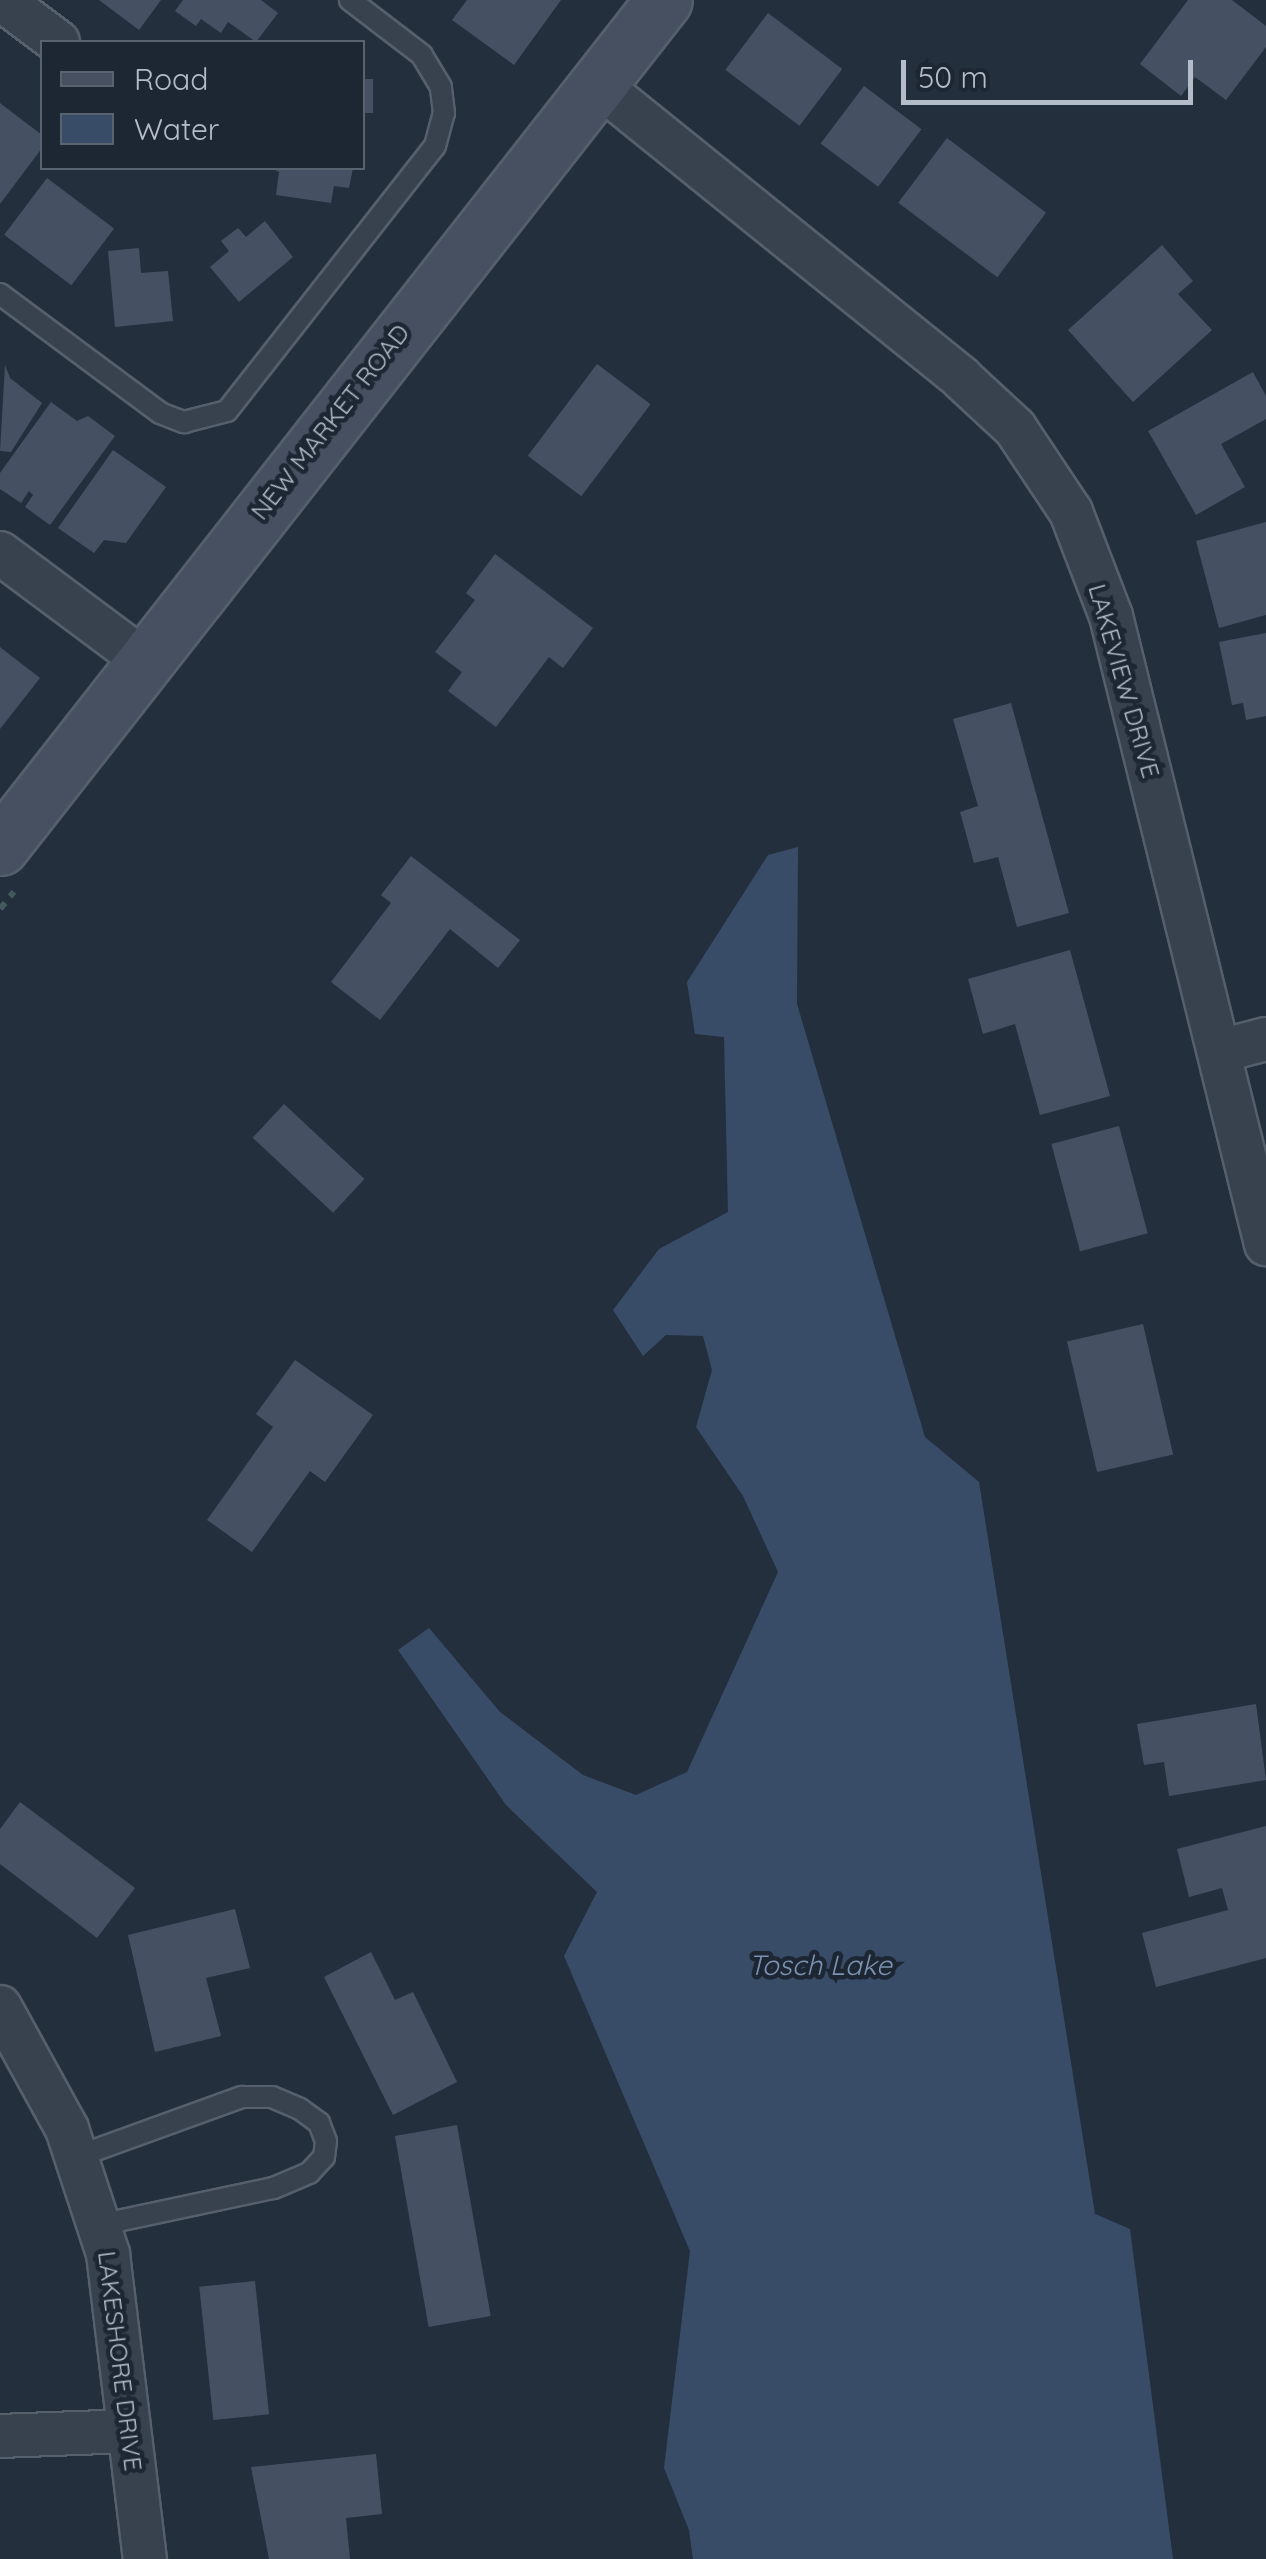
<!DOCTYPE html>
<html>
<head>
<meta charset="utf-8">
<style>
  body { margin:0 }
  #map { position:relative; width:1266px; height:2559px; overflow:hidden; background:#242f3e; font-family:Quicksand,sans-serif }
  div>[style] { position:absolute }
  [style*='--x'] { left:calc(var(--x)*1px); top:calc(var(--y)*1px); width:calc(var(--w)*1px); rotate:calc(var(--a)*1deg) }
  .water>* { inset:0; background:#394c67 }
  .building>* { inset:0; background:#455162; transform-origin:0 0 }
  .path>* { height:6px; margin-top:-3px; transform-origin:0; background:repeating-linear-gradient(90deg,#44595c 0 8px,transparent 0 16px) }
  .roads { filter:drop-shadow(2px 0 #565f6c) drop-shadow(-2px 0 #565f6c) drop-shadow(0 2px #565f6c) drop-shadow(0 -2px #565f6c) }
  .lane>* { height:20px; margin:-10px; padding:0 10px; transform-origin:10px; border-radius:10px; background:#38414e }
  .street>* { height:42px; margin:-21px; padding:0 21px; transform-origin:21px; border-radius:21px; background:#38414e }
  .secondary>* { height:55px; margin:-27.5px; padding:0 27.5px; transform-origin:27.5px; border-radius:27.5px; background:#465061 }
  span { translate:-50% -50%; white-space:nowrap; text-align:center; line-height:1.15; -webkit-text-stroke:9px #1d2633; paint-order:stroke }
  .street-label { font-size:25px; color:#b4bcc9 }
  .water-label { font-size:28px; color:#7c92b1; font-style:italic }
  .legend { position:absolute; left:40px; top:40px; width:325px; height:130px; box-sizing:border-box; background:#1d2633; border:2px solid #59626f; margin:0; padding:12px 18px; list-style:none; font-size:30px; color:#b4bcc9 }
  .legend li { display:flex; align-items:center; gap:20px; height:50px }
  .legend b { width:50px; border:2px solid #59626f }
  .scale { position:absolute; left:901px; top:60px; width:292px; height:45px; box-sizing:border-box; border:5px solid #b4bcc9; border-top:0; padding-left:12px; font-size:30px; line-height:35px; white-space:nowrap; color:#b4bcc9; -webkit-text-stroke:8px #1d2633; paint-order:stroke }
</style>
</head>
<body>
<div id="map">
  <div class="water">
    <div style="clip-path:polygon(798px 847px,797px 1004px,925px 1437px,979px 1482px,1095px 2214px,1130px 2229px,1173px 2559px,693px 2559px,689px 2530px,664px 2468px,690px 2251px,564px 1956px,597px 1892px,506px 1805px,398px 1650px,429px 1628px,500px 1712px,583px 1775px,636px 1795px,687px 1772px,778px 1572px,743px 1496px,696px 1427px,712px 1370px,703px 1336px,666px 1335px,643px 1356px,613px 1310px,659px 1249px,728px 1212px,724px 1037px,695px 1034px,687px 982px,768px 855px)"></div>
  </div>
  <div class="building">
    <div style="clip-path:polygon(99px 0,161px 0,139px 30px)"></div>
    <div style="clip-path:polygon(183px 0,261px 0,278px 13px,256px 42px,228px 22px,221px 33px,201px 19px,196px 26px,175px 11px)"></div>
    <div style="clip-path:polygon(467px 0,561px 0,514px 65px,452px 20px)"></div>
    <div style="clip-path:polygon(1188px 0,1232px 0,1266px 26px,1266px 47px,1226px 100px,1195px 77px,1181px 96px,1140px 64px)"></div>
    <div style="left:768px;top:13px;width:93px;height:71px;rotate:37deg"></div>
    <div style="left:362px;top:79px;width:11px;height:34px"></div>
    <div style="left:864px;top:86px;width:72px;height:72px;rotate:37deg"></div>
    <div style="clip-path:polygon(0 103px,42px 135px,42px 148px,0 204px)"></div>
    <div style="left:947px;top:138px;width:124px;height:81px;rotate:37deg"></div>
    <div style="clip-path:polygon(271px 168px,353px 168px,349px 188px,334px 186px,331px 203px,276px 195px,279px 172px)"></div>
    <div style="left:47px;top:178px;width:84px;height:71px;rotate:37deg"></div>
    <div style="clip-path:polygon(265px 221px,293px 257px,239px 302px,210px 267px,229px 251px,221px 241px,238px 228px,246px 237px)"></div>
    <div style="clip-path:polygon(1162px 245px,1193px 281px,1178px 294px,1212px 330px,1133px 402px,1068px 330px)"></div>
    <div style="clip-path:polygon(139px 248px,141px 273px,168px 271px,173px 321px,115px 327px,108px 251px)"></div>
    <div style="left:597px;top:364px;width:67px;height:115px;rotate:37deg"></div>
    <div style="clip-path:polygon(5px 365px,10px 378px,42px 403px,11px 452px,0 451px)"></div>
    <div style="clip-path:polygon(1253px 372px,1266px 396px,1266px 419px,1221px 444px,1245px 487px,1196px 515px,1148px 431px)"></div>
    <div style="clip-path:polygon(51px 402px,77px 421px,88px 416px,115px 436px,50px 525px,25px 507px,33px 495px,29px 491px,21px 503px,0 489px,0 473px)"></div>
    <div style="clip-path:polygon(113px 450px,166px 487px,126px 543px,104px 540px,94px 553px,58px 528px)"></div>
    <div style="clip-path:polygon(1266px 522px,1266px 615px,1219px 628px,1196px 541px)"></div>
    <div style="clip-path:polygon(495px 554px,593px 628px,563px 668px,549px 657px,496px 727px,448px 691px,462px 672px,435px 652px,475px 600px,466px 593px)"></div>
    <div style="clip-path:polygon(1266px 633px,1266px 716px,1246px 720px,1243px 703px,1232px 705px,1219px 642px)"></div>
    <div style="clip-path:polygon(0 647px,40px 678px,0 729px)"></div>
    <div style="clip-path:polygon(1011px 703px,1069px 913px,1017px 927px,998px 857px,974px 863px,960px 812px,978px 806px,953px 719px)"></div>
    <div style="clip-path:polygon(411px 856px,520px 940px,498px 968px,450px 929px,380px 1020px,331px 982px,391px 903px,381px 895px)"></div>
    <div style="clip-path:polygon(1070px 950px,1110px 1096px,1040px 1115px,1015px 1024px,983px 1034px,968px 979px)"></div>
    <div style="left:284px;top:1104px;width:110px;height:46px;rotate:43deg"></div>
    <div style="left:1119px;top:1126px;width:111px;height:70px;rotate:75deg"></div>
    <div style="left:1143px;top:1324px;width:134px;height:78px;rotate:77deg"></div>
    <div style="clip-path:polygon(295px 1360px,373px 1415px,325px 1482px,310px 1471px,252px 1552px,207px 1520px,273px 1427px,256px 1414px)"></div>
    <div style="clip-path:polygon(1256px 1704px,1266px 1780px,1169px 1796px,1164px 1762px,1144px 1765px,1137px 1724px)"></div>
    <div style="clip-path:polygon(20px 1802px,135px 1888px,97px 1938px,0 1864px,0 1829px)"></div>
    <div style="clip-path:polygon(1266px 1826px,1266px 1958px,1156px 1987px,1142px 1933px,1228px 1910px,1222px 1888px,1189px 1897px,1177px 1849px)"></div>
    <div style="clip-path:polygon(235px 1909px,250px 1968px,206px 1978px,221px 2036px,155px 2052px,128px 1935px)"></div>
    <div style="clip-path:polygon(371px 1952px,395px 2000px,413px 1992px,457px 2082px,393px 2115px,324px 1977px)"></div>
    <div style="left:457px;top:2125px;width:194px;height:63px;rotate:80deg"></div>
    <div style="left:255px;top:2281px;width:134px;height:56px;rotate:84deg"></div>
    <div style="clip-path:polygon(376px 2454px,382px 2514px,346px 2518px,350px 2559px,269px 2559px,251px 2467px)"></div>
  </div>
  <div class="path">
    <div style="--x:0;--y:909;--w:22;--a:-51"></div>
  </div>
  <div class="roads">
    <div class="lane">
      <div style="--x:0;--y:294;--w:199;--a:36.6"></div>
      <div style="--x:160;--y:413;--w:26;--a:21"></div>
      <div style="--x:184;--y:422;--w:44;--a:-14.3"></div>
      <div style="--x:227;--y:411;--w:337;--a:-51.9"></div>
      <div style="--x:435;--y:146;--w:34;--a:-75"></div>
      <div style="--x:444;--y:113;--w:26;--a:-97"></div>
      <div style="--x:441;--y:87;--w:37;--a:-121"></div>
      <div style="--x:422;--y:55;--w:91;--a:-142.6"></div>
      <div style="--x:76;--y:2157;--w:177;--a:-19.9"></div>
      <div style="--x:242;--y:2097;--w:30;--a:0"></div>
      <div style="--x:272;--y:2097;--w:30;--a:23"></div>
      <div style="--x:300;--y:2109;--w:24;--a:36"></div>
      <div style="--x:319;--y:2123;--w:19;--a:69"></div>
      <div style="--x:326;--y:2141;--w:16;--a:97"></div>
      <div style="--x:324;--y:2157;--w:22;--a:133"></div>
      <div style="--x:309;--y:2173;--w:39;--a:157"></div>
      <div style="--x:273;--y:2188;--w:178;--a:168"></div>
    </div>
    <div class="street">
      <div style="--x:2;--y:0;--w:70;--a:36.9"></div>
      <div style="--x:596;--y:83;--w:469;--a:38.9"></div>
      <div style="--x:961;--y:378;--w:74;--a:42.8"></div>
      <div style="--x:1015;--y:428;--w:101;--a:56.3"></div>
      <div style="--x:1071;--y:512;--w:111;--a:69"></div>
      <div style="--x:1111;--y:616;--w:647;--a:76.14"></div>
      <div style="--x:0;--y:553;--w:182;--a:36.7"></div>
      <div style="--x:1220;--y:1051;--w:48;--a:-14.6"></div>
      <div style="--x:0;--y:2007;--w:139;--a:61.2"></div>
      <div style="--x:67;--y:2129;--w:132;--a:71.8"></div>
      <div style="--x:108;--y:2254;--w:307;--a:83.1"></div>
      <div style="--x:0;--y:2436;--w:129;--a:-2.2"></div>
    </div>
    <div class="secondary">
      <div style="--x:0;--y:847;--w:1076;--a:-51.91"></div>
    </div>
  </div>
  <div class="street-label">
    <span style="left:330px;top:422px;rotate:-52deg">NEW MARKET ROAD</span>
    <span style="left:1124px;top:681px;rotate:74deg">LAKEVIEW DRIVE</span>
    <span style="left:120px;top:2361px;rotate:83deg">LAKESHORE DRIVE</span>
  </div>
  <div class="water-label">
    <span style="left:820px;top:1965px">Tosch Lake</span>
  </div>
  <ul class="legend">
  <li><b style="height:12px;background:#465061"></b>Road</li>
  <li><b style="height:28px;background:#394c67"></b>Water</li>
  </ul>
  <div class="scale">50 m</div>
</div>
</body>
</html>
